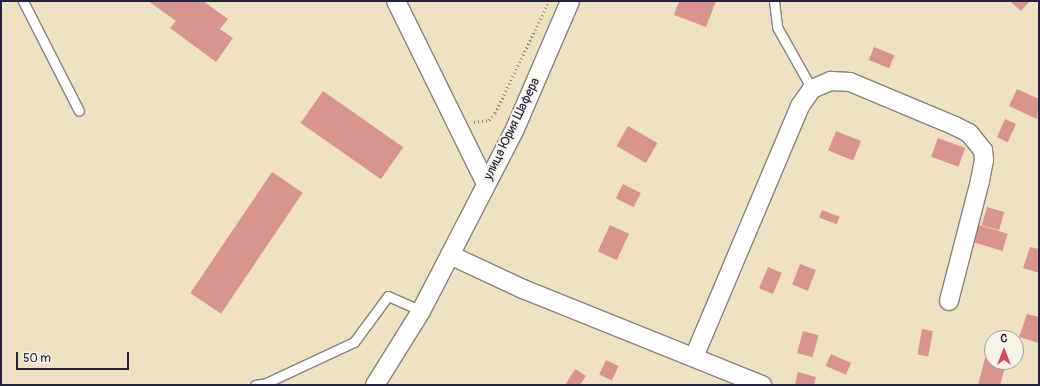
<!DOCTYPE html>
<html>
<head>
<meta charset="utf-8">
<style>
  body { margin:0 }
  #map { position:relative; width:1040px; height:386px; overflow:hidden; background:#eee1c1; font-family:Pangolin,sans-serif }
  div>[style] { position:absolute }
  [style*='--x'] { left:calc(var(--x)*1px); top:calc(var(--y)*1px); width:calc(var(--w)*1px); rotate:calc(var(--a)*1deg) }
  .building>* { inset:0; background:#da9490; transform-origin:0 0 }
  .path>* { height:2.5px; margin-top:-1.25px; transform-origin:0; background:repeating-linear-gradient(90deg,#88827e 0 1px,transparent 0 4px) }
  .roads { filter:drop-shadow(1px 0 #88827e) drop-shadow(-1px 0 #88827e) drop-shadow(0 1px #88827e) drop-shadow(0 -1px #88827e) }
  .lane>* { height:9px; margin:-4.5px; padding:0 4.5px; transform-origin:4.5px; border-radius:4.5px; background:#fff }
  .street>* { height:18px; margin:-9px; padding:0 9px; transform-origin:9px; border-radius:9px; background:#fff }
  span { translate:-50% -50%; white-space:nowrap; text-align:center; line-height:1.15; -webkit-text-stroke:4px #f7f3e8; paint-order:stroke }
  .street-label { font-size:13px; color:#22223b }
  .frame { position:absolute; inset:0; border:2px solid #22223b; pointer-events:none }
  .north { position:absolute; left:984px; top:330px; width:40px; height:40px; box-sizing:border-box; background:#f7f3e8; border:1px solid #a29fa3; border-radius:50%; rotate:0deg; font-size:11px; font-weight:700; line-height:16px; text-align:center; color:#22223b }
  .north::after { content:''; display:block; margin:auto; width:14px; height:18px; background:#d1495b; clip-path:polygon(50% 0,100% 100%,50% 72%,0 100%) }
  .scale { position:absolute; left:16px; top:352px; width:113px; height:18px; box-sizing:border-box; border:2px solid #22223b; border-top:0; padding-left:5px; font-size:12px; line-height:14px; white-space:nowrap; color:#22223b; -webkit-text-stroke:3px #f7f3e8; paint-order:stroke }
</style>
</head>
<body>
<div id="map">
  <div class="building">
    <div style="clip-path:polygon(148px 1px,203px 1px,228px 19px,220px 29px,233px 38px,216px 62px,170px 28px,176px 21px)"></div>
    <div style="clip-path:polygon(679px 1px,716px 1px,706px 27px,674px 15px)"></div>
    <div style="clip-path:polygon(1010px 1px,1030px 1px,1021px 11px)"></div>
    <div style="left:874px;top:47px;width:22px;height:14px;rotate:22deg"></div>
    <div style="clip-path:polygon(1017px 89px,1039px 99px,1037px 119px,1009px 106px)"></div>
    <div style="left:323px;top:91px;width:98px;height:39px;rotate:35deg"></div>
    <div style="left:1005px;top:119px;width:12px;height:20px;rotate:24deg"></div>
    <div style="left:628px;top:126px;width:34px;height:23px;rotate:30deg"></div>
    <div style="left:836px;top:131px;width:27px;height:21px;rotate:22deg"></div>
    <div style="left:938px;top:138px;width:29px;height:20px;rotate:20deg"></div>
    <div style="left:272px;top:172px;width:37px;height:146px;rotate:34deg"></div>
    <div style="left:623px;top:184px;width:20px;height:16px;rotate:27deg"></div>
    <div style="left:987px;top:207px;width:18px;height:19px;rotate:16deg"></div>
    <div style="left:822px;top:210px;width:19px;height:8px;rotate:21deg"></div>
    <div style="left:610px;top:225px;width:21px;height:29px;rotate:25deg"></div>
    <div style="left:979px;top:225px;width:30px;height:18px;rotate:17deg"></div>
    <div style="clip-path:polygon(1030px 247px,1039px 249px,1039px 273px,1023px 268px)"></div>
    <div style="left:800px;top:264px;width:17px;height:22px;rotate:21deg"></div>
    <div style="left:768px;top:267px;width:15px;height:23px;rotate:23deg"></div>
    <div style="clip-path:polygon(1027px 314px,1039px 317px,1039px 343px,1019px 337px)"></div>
    <div style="left:922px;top:329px;width:11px;height:26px;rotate:10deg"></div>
    <div style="left:803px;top:331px;width:16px;height:23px;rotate:15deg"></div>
    <div style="left:831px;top:354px;width:22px;height:13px;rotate:24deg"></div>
    <div style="clip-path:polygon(985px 358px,1006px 364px,1000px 385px,978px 385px)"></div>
    <div style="left:606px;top:360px;width:14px;height:16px;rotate:25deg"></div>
    <div style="clip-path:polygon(575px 369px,586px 376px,580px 385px,565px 385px)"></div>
    <div style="clip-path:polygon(798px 372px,816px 377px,814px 385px,795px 385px)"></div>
  </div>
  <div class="path">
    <div style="--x:474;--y:122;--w:15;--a:-8"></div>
    <div style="--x:489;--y:120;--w:9;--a:-49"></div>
    <div style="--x:495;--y:113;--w:124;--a:-64.3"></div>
  </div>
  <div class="roads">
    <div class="lane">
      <div style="--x:23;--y:1;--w:123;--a:63"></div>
      <div style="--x:774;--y:1;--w:26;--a:83"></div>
      <div style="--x:777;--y:27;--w:71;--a:60.6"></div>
      <div style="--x:255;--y:385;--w:11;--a:-10"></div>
      <div style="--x:266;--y:383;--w:97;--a:-25"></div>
      <div style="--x:354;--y:342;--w:57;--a:-53.5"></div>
      <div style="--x:388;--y:296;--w:36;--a:24"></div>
    </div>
    <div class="street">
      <div style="--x:396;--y:1;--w:204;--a:63.8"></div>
      <div style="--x:450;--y:255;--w:142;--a:-62.7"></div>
      <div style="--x:515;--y:129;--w:139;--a:-66.7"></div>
      <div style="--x:694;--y:357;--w:272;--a:-67.1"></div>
      <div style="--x:800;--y:106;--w:21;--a:-55"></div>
      <div style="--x:812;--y:89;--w:21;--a:-23"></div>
      <div style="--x:831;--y:81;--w:19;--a:3"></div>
      <div style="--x:850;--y:82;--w:114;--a:22.7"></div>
      <div style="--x:955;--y:126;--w:16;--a:27"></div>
      <div style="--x:969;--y:133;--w:22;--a:51"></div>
      <div style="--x:983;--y:150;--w:10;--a:84"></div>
      <div style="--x:984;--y:160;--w:21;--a:101"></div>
      <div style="--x:980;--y:181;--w:124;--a:104.5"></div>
      <div style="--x:375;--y:385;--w:87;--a:-58.1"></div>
      <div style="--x:421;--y:311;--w:63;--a:-62.6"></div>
      <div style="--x:450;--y:255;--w:81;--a:25"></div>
      <div style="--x:523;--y:289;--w:258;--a:21.9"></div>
    </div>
  </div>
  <div class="street-label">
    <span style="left:512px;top:129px;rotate:-64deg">улица Юрия Шафера</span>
  </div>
  <div class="frame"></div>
  <div class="north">С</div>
  <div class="scale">50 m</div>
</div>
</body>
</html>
